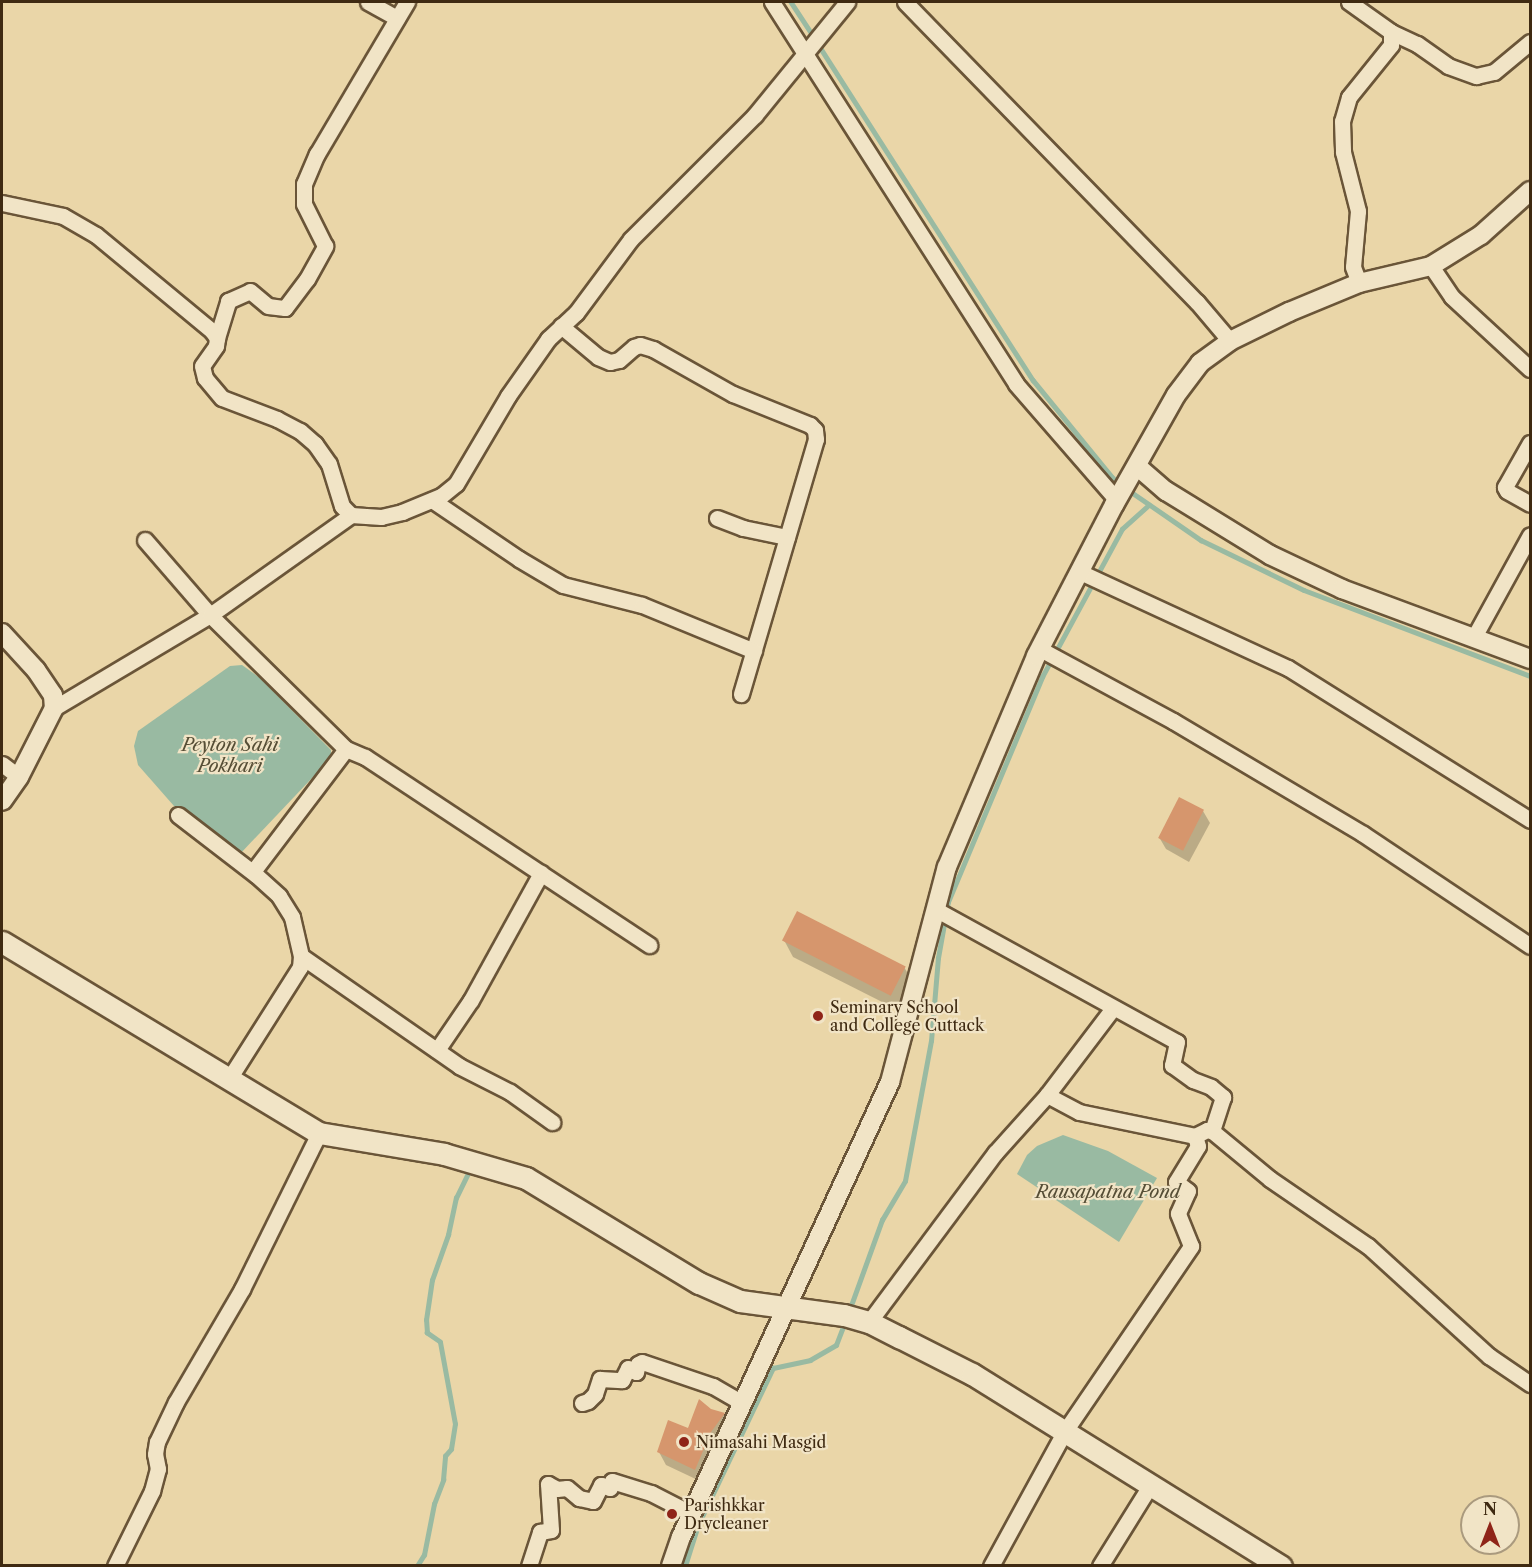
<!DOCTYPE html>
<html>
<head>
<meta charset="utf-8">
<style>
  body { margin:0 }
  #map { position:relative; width:1532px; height:1567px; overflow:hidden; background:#ead6a8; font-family:"Libre Caslon Text",serif }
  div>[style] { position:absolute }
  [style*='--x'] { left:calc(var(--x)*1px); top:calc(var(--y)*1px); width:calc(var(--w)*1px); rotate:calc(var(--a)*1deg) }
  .water>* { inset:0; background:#99baa2 }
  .shadow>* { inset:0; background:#0003 }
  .stream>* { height:4.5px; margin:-2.25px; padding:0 2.25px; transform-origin:2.25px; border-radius:2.25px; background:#99baa2 }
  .building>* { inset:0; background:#d6966d; transform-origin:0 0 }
  .roads { filter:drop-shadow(2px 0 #6a5538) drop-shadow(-2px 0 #6a5538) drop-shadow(0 2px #6a5538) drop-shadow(0 -2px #6a5538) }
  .minor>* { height:15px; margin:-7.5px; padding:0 7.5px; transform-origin:7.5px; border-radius:7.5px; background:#f1e4c6 }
  .tertiary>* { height:18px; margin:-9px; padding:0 9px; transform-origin:9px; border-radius:9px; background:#f1e4c6 }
  .secondary>* { height:21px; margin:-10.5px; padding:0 10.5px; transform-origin:10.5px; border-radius:10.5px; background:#f1e4c6 }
  .dots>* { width:16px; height:16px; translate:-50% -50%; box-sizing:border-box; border:3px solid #f1e4c6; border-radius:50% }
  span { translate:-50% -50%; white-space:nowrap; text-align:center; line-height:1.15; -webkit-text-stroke:4.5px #f1e4c6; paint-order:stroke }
  .poi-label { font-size:16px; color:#3f2a12 }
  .left { translate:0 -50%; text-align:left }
  .water-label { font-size:18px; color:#564e36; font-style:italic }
  .frame { position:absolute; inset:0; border:3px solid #3f2a12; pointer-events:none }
  .north { position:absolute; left:1460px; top:1495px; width:60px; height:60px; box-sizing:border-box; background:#f1e4c6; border:2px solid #aa9a7e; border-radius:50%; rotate:0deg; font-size:16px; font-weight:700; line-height:24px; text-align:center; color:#3f2a12 }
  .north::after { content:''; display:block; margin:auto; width:21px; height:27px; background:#8f2418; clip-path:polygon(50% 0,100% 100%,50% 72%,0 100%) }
</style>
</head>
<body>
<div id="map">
  <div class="water">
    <div style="clip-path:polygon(242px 665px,260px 678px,331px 750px,331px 758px,239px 855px,181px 814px,138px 765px,134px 746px,138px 731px,230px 666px)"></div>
    <div style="clip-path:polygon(1063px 1135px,1108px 1151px,1157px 1178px,1119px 1242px,1017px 1174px,1027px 1155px,1037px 1146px)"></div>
  </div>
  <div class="shadow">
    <div style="clip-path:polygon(1203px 811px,1210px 823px,1189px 862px,1166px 849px,1159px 837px)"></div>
    <div style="clip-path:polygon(784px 940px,904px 967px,914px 984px,900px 1011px,793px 957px)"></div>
    <div style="clip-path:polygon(710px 1410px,724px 1414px,731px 1426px,702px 1482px,666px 1465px,659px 1452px)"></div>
  </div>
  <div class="stream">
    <div style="--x:791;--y:2;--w:42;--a:56.7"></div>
    <div style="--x:818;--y:44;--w:399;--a:57.4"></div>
    <div style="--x:1033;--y:380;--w:125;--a:50.8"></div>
    <div style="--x:1112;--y:477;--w:11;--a:41"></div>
    <div style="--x:1127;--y:489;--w:90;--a:34.6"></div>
    <div style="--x:1201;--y:540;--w:114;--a:25.9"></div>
    <div style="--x:1304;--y:590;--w:242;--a:20.8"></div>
    <div style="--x:849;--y:1311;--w:97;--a:-70.1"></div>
    <div style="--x:882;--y:1220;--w:45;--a:-59.5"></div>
    <div style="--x:905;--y:1181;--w:142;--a:-79.5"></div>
    <div style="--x:931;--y:1041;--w:83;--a:-85.2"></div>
    <div style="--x:938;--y:958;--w:57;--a:-79.9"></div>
    <div style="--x:948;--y:902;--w:244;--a:-67.3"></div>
    <div style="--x:1042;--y:677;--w:168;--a:-61.6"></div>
    <div style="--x:1122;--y:529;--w:36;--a:-42"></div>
    <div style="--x:417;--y:1566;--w:13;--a:-58"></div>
    <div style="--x:424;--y:1555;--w:52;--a:-78.9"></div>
    <div style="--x:434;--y:1504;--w:26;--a:-69"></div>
    <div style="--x:443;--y:1480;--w:24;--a:-85"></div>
    <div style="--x:445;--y:1456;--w:9;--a:-49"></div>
    <div style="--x:451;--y:1449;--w:25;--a:-81"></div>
    <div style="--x:455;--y:1424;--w:83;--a:-100.4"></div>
    <div style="--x:440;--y:1342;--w:16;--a:-145"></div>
    <div style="--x:427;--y:1333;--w:13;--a:-94"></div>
    <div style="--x:426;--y:1320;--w:40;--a:-81.5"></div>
    <div style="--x:432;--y:1280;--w:48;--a:-70.4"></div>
    <div style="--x:448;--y:1235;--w:38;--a:-78"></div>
    <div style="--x:456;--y:1198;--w:30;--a:-64"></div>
    <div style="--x:685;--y:1566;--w:43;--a:-72.4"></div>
    <div style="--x:698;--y:1525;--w:174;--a:-64.5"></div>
    <div style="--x:773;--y:1368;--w:38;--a:-12"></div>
    <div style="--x:810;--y:1360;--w:30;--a:-30"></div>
    <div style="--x:836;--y:1345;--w:25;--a:-69"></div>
  </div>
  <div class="building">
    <div style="left:1179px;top:797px;width:28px;height:46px;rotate:27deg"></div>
    <div style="left:797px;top:911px;width:122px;height:33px;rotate:27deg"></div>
    <div style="clip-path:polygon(699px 1399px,711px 1409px,725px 1413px,711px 1432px,695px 1470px,657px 1452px,668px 1420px,688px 1428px)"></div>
  </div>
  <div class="roads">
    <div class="minor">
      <div style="--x:368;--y:2;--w:33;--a:29"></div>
      <div style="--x:772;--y:2;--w:453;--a:57.4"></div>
      <div style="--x:1016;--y:384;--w:154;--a:49"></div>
      <div style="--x:905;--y:2;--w:419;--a:45.8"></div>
      <div style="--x:1197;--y:302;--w:51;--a:49.8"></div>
      <div style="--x:1349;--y:2;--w:52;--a:35.5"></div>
      <div style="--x:1391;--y:32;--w:13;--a:90"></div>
      <div style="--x:1391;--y:45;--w:67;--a:128.9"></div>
      <div style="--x:1349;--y:97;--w:25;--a:106"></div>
      <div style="--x:1342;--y:121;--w:31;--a:88"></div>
      <div style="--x:1343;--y:152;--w:61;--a:75.7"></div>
      <div style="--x:1358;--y:211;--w:56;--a:95.1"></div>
      <div style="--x:1353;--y:267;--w:17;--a:69"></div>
      <div style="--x:1391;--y:32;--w:29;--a:25"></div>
      <div style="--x:1417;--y:44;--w:38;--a:35"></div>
      <div style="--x:1448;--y:66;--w:30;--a:20"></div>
      <div style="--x:1476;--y:76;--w:18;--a:-13"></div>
      <div style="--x:1494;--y:72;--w:47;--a:-39.8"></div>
      <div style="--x:2;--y:203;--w:62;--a:12"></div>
      <div style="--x:63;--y:216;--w:38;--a:30"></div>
      <div style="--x:96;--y:235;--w:151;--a:39.6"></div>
      <div style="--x:212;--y:331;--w:9;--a:54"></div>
      <div style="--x:217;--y:338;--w:8;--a:97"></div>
      <div style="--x:216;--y:346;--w:24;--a:125"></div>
      <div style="--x:202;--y:366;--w:12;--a:76"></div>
      <div style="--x:205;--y:378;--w:26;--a:50"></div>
      <div style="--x:222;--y:398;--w:59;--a:20.9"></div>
      <div style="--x:277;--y:419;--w:26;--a:28"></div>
      <div style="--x:300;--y:431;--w:20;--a:41"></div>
      <div style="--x:315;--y:444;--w:24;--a:55"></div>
      <div style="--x:329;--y:464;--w:44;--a:72.8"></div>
      <div style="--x:342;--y:506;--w:13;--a:45"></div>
      <div style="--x:351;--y:515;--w:30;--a:4"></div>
      <div style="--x:381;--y:517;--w:22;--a:-13"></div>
      <div style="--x:402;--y:512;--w:42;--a:-22.3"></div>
      <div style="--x:441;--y:496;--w:19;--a:-39"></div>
      <div style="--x:456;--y:484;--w:102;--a:-59.4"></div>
      <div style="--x:508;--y:396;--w:70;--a:-54.9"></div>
      <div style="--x:548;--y:339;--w:38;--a:-43"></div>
      <div style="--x:576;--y:313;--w:92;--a:-53.4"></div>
      <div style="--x:631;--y:239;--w:175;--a:-45"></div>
      <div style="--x:755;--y:115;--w:146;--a:-50.8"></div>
      <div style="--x:1431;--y:266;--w:37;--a:56"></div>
      <div style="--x:1452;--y:297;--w:106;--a:42.7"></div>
      <div style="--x:561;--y:326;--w:48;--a:40"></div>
      <div style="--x:598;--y:357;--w:13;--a:23"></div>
      <div style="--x:610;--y:362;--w:9;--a:-13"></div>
      <div style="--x:619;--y:360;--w:20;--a:-41"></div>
      <div style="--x:634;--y:347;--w:6;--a:-18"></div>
      <div style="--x:640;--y:345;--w:14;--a:17"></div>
      <div style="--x:653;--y:349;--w:92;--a:29.4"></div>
      <div style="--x:733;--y:394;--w:83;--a:21.9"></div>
      <div style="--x:810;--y:425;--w:7;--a:45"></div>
      <div style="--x:815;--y:430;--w:9;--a:84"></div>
      <div style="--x:816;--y:439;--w:266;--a:106.4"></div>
      <div style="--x:217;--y:338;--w:39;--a:-73"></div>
      <div style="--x:228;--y:301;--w:24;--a:-24"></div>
      <div style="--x:250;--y:291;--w:23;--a:40"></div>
      <div style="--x:268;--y:306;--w:17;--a:7"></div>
      <div style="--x:285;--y:308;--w:36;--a:-53"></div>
      <div style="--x:307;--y:279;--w:38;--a:-61"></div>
      <div style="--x:325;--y:246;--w:47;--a:-116.6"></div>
      <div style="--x:304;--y:204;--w:20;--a:-90"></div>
      <div style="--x:304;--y:184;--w:33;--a:-67"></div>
      <div style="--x:317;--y:154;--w:177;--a:-59.4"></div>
      <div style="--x:1530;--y:443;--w:51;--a:119.6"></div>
      <div style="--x:1505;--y:487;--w:4;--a:63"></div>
      <div style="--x:1507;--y:491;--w:26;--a:29"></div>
      <div style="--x:432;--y:500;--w:105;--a:34.1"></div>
      <div style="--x:519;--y:559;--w:51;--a:30.6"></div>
      <div style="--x:563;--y:585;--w:81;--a:14.2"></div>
      <div style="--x:642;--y:605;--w:121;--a:22.3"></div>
      <div style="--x:717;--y:518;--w:28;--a:21"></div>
      <div style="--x:743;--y:528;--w:45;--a:11.6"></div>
      <div style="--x:145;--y:540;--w:99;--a:49.1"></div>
      <div style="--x:210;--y:615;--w:191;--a:44.6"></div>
      <div style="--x:346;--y:749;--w:152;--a:127.2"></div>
      <div style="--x:254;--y:870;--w:5;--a:68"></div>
      <div style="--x:256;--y:875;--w:31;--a:42"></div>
      <div style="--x:279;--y:896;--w:25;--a:58"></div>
      <div style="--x:292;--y:917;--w:40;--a:77"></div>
      <div style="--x:301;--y:956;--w:11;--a:95"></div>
      <div style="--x:300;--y:967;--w:133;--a:122.4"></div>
      <div style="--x:1080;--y:572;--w:229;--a:24.8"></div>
      <div style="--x:1288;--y:668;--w:286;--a:32.1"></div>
      <div style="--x:1474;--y:637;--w:116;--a:-61.2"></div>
      <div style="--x:1040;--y:649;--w:151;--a:28.4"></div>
      <div style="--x:1173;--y:721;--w:221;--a:30.7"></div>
      <div style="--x:1363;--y:834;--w:201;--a:33.8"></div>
      <div style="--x:54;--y:708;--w:182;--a:-30.8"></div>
      <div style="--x:210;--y:615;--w:173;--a:-35.3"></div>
      <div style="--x:346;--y:749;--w:21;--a:23"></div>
      <div style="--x:365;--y:757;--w:341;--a:33.5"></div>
      <div style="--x:2;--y:764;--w:21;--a:37"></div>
      <div style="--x:178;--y:815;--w:98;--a:37.6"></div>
      <div style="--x:935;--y:909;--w:276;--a:28.8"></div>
      <div style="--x:1177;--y:1042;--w:24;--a:102"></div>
      <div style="--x:1172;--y:1065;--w:26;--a:36"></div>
      <div style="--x:1193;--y:1080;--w:19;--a:21"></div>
      <div style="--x:1211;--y:1087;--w:16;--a:40"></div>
      <div style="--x:1223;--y:1097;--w:36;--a:108"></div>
      <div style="--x:301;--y:956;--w:193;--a:34.8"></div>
      <div style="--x:459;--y:1066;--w:57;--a:27"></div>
      <div style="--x:510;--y:1092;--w:52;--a:35.5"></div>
      <div style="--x:437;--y:1050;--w:60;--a:-55.8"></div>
      <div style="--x:471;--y:1000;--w:145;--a:-61.1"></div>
      <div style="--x:1047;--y:1095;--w:36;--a:28"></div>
      <div style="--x:1079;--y:1112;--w:118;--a:11.7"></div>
      <div style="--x:1195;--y:1136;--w:13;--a:-27"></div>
      <div style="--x:1207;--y:1130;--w:5;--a:11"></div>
      <div style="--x:1212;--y:1131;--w:75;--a:39.6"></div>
      <div style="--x:1270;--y:1179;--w:119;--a:34.4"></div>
      <div style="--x:1368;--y:1246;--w:164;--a:42.3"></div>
      <div style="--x:1489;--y:1356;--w:50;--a:34.3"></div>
      <div style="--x:869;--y:1322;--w:211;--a:-53.3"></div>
      <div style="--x:995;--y:1153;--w:78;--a:-48.1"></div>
      <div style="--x:1047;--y:1095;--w:109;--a:-52.8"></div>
      <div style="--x:582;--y:1403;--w:6;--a:-18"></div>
      <div style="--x:588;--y:1401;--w:10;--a:-45"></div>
      <div style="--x:595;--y:1394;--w:16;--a:-72"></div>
      <div style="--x:600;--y:1379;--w:22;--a:3"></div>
      <div style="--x:622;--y:1380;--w:13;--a:-63"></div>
      <div style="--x:628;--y:1368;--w:9;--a:27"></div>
      <div style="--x:636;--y:1372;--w:8;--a:-76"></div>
      <div style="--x:638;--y:1364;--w:4;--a:-27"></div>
      <div style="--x:642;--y:1362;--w:75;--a:18.7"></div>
      <div style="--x:713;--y:1386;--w:34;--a:30"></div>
      <div style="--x:115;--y:1566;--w:84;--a:-63.7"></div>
      <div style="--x:152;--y:1491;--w:23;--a:-75"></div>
      <div style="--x:158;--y:1469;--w:15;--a:-101"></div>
      <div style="--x:155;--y:1454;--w:12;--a:-81"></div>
      <div style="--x:157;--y:1442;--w:44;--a:-64.6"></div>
      <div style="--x:176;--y:1402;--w:131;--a:-59.7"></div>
      <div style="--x:242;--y:1289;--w:174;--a:-63.7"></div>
      <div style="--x:529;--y:1566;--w:36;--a:-72"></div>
      <div style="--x:540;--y:1532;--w:11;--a:-10"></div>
      <div style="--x:551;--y:1530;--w:46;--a:-93.7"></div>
      <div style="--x:548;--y:1484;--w:10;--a:29"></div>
      <div style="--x:557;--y:1489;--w:10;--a:-6"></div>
      <div style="--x:567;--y:1488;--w:16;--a:40"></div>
      <div style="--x:579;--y:1498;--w:14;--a:12"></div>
      <div style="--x:593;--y:1501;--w:18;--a:-63"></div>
      <div style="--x:601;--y:1485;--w:9;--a:18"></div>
      <div style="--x:610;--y:1488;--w:7;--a:-74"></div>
      <div style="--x:612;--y:1481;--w:41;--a:17.1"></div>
      <div style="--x:651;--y:1493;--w:46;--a:27.1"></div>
      <div style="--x:991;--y:1566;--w:154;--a:-61.3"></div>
      <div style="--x:1065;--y:1431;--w:224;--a:-55.7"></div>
      <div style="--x:1191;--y:1246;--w:35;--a:-112"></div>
      <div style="--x:1178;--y:1213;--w:24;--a:-66"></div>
      <div style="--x:1188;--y:1191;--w:15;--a:-143"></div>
      <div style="--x:1176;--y:1182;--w:42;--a:-58.6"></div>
      <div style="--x:1198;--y:1146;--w:10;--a:-107"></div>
      <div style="--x:1100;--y:1566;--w:97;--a:-58.1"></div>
    </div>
    <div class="tertiary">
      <div style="--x:1138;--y:467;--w:37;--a:41"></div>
      <div style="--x:1166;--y:491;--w:122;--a:31.6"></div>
      <div style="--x:1270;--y:555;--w:80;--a:25.3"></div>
      <div style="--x:1342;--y:589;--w:201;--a:20.4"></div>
      <div style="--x:2;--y:633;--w:50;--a:47.4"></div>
      <div style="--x:36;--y:670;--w:30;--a:56"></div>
      <div style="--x:53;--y:695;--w:13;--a:86"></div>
      <div style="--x:54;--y:708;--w:77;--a:116.9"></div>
      <div style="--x:19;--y:777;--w:29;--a:125"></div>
      <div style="--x:671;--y:1566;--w:31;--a:-71"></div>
      <div style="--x:681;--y:1537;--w:501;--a:-65.33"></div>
      <div style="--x:890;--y:1082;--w:222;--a:-75.2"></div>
      <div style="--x:947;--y:867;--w:229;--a:-67.1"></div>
      <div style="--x:1036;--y:656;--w:170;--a:-62.7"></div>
      <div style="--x:1114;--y:505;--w:126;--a:-60.6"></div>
      <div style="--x:1176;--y:395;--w:40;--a:-53"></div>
      <div style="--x:1200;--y:363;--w:37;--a:-36"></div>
      <div style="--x:1230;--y:341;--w:66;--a:-26.2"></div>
      <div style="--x:1289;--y:312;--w:76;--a:-22.5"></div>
      <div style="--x:1359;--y:283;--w:74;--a:-13.3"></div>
      <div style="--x:1431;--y:266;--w:59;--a:-31.8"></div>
      <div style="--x:1481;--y:235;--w:66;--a:-41.9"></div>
    </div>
    <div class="secondary">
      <div style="--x:2;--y:942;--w:370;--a:31.1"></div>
      <div style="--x:319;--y:1133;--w:127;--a:9.5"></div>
      <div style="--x:444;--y:1154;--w:85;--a:16.3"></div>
      <div style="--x:526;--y:1178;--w:202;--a:31.3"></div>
      <div style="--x:699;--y:1283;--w:45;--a:23.7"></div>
      <div style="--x:740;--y:1301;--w:105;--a:7.7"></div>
      <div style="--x:844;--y:1315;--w:26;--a:16"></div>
      <div style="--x:869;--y:1322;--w:34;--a:27"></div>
      <div style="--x:899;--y:1337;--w:82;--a:26.9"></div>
      <div style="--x:972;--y:1374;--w:364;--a:31.9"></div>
    </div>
  </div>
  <div class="dots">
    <div style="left:818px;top:1016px;background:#8f2418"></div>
    <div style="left:684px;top:1442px;background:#8f2418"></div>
    <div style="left:672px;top:1514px;background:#8f2418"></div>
  </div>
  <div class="poi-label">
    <span class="left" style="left:830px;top:1016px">Seminary School<br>and College Cuttack</span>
    <span class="left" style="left:696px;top:1442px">Nimasahi Masgid</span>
    <span class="left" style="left:684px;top:1514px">Parishkkar<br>Drycleaner</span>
  </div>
  <div class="water-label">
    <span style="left:230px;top:756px">Peyton Sahi<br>Pokhari</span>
    <span style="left:1108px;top:1192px">Rausapatna Pond</span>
  </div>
  <div class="frame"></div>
  <div class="north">N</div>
</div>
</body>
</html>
